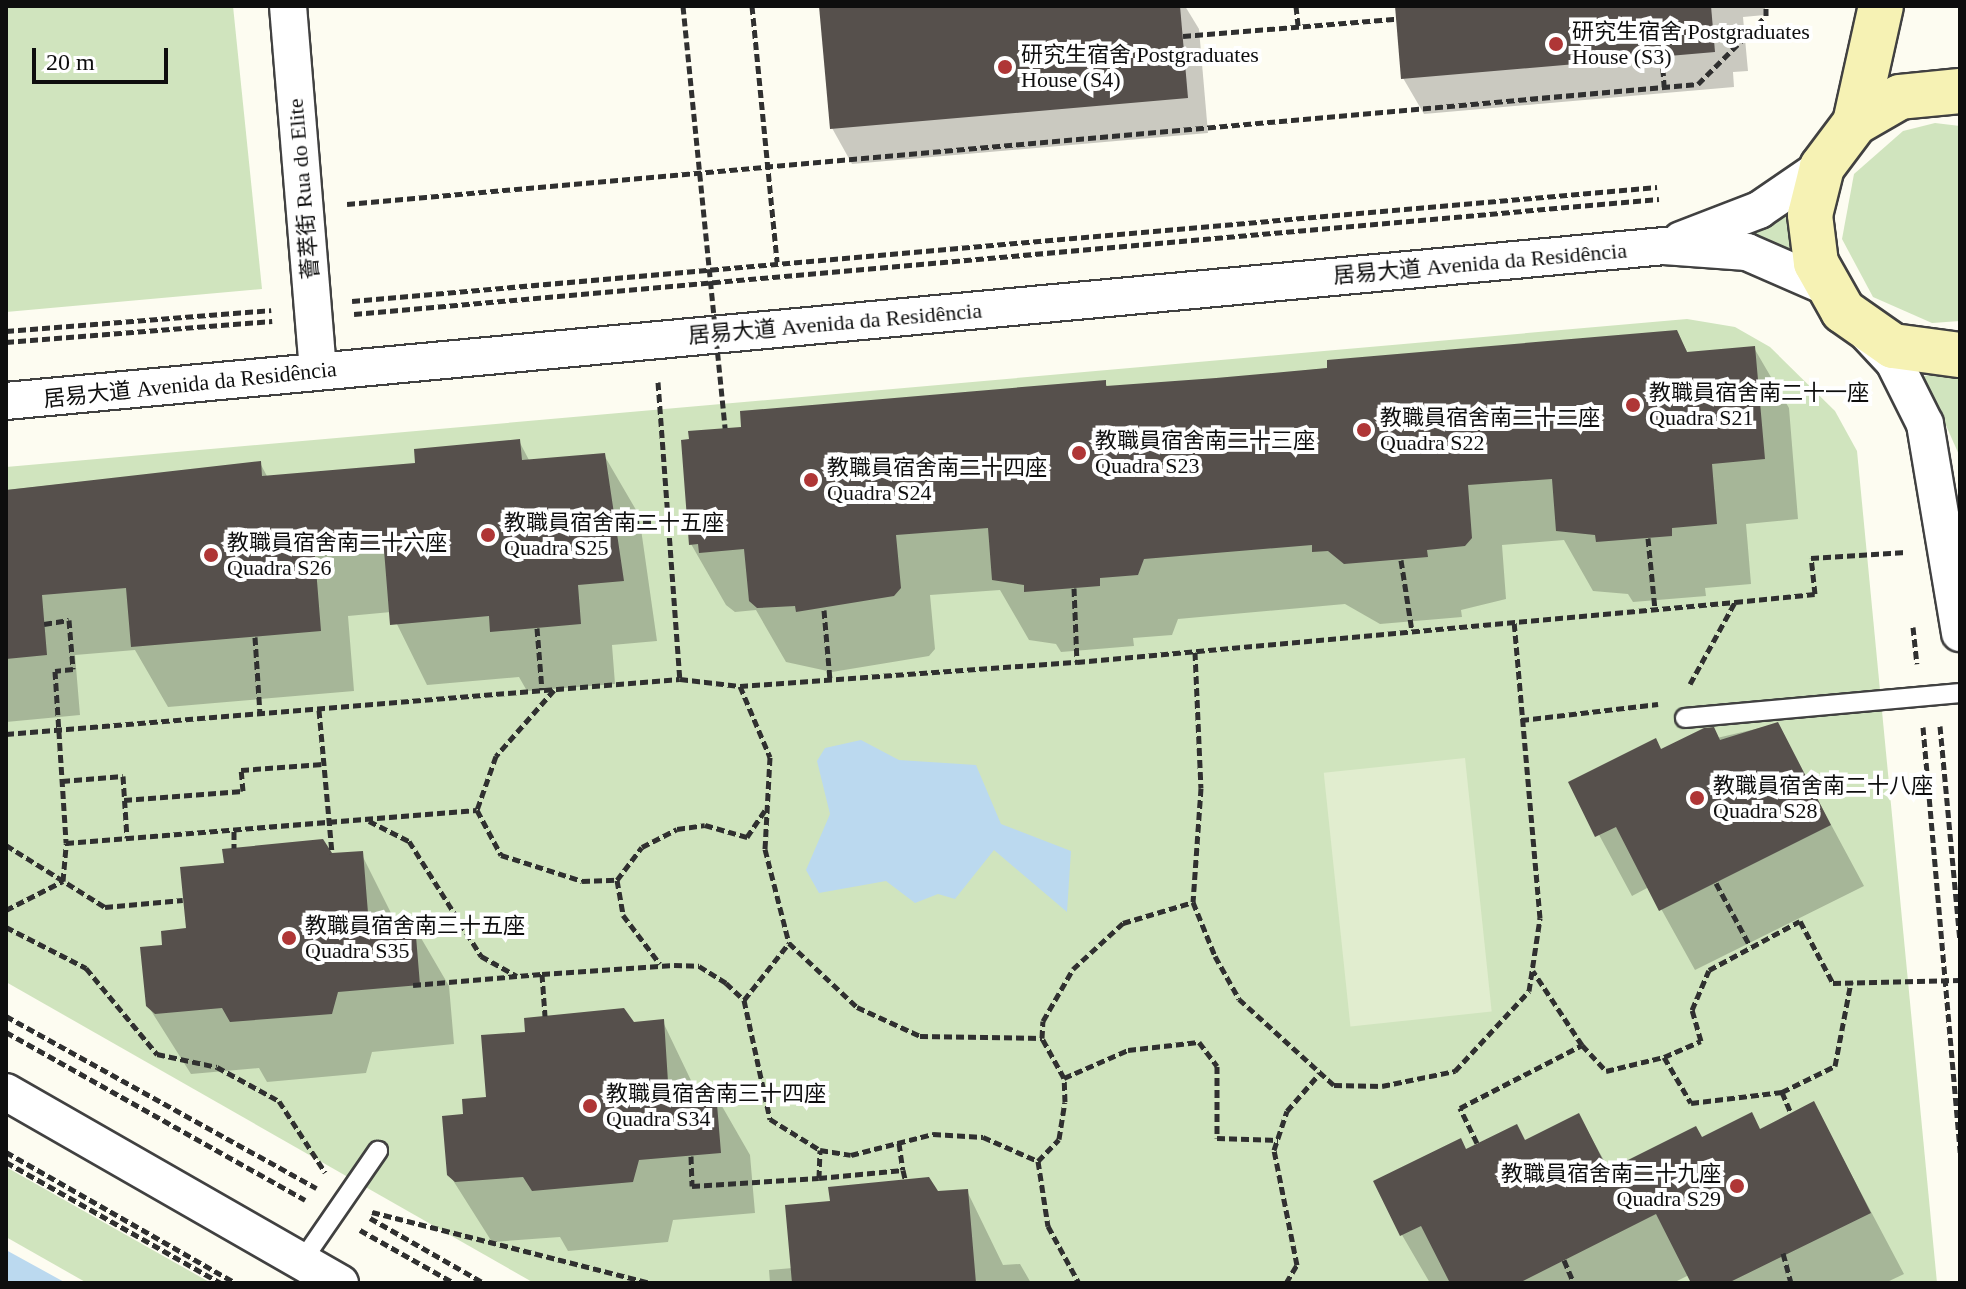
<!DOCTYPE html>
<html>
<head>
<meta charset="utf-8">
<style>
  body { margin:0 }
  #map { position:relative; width:1966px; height:1289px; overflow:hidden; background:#fdfcf1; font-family:"Times New Roman","Noto Sans SC",serif }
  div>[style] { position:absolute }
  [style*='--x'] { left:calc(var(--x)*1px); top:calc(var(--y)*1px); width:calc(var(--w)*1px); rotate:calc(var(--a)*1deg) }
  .green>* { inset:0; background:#d0e4be }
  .pitch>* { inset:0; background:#e1edcf; transform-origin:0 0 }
  .water>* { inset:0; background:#bbd9ef }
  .shadow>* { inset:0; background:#0003 }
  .building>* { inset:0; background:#56504c }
  .path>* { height:5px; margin-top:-2.5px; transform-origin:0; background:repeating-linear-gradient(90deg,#303030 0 8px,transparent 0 12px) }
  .roads { filter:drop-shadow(2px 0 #414141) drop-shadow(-2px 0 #414141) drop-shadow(0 2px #414141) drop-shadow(0 -2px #414141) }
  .service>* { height:18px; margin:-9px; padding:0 9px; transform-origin:9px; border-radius:9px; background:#fff }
  .minor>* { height:36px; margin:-18px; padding:0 18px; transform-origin:18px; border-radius:18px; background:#fff }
  .secondary>* { height:44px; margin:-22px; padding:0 22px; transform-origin:22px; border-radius:22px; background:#f6f2b4 }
  .path-bridge>* { height:5px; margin-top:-2.5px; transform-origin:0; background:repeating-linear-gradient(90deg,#303030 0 8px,transparent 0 12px) }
  .dots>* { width:22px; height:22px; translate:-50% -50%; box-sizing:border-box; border:4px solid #fff; border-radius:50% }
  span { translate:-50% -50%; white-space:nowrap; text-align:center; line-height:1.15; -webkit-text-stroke:8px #fff; paint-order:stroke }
  .poi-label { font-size:22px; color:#0e0e0e }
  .left { translate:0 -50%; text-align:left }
  .right { translate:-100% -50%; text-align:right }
  .street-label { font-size:22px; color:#0e0e0e }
  .frame { position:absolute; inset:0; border:8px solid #0e0e0e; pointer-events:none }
  .scale { position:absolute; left:32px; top:48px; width:136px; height:36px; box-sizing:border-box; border:4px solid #0e0e0e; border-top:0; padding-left:10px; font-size:24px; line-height:28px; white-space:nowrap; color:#0e0e0e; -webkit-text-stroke:6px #fff; paint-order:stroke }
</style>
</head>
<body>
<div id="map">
  <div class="green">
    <div style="clip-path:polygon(6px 6px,233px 6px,262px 289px,6px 312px)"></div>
    <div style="clip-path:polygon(1935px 123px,1960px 126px,1960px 321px,1932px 323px,1873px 297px,1842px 239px,1854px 174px,1903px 131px)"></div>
    <div style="clip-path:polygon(1793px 195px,1802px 258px,1693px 227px)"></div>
    <div style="clip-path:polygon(1687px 319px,1735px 327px,1770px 347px,1835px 411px,1857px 451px,1937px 1283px,534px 1283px,6px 982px,6px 467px)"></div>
    <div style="clip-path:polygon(1960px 370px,1960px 457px,1924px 376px)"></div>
    <div style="clip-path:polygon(6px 1167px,211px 1283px,87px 1283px,6px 1237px)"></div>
  </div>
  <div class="pitch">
    <div style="left:1465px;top:758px;width:255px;height:142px;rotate:84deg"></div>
  </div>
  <div class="water">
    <div style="clip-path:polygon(861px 740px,899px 760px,976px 765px,1001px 824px,1071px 851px,1067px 912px,994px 850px,955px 899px,938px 894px,915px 903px,886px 881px,819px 893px,806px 870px,830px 814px,817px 761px,825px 748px)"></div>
    <div style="clip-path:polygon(6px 1250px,66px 1283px,7px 1283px)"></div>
  </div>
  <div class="shadow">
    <div style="clip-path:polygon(821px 6px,1185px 6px,1199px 29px,1208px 133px,852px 164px,832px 128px)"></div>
    <div style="clip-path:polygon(1397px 6px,1765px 6px,1765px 15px,1743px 17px,1748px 71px,1733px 72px,1734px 87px,1424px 114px,1403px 78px)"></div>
    <div style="clip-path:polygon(1676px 332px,1688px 353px,1754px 348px,1789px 408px,1798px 519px,1746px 524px,1751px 584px,1705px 588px,1706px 596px,1633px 602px,1628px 594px,1593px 591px,1564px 540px,1502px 545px,1506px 599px,1461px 610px,1462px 617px,1380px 624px,1345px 604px,1178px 619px,1172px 635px,1133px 638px,1134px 646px,1061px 652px,1056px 644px,1029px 640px,1000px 590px,930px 595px,935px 649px,929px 656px,832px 672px,786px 662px,756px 610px,735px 612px,726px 605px,691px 544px,744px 429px,1105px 382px,1108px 388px,1216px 380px)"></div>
    <div style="clip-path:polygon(519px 441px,530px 462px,604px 455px,639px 515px,657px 641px,612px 645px,615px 684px,527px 691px,519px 677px,427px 685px,391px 612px,348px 616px,354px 691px,168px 707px,135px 650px,75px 655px,80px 715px,6px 722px,6px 490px,260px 463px,268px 478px,417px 465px)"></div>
    <div style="clip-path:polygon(1777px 724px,1864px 886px,1695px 970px,1649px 887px,1632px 896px,1571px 783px,1661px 751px)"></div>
    <div style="clip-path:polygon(361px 853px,398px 927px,414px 926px,449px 986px,454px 1044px,372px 1052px,366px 1073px,267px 1082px,259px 1068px,191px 1074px,148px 1006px,164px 947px,331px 855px)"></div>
    <div style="clip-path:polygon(663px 1022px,698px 1095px,715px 1094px,750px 1155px,755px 1213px,673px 1220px,668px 1242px,568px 1251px,560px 1237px,492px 1242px,449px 1174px,466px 1115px,633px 1024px)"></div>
    <div style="clip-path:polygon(1814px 1104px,1904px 1274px,1885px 1283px,1693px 1283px,1689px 1275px,1673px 1283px,1430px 1283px,1402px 1235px,1466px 1151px,1525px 1142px,1579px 1116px,1610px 1171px,1702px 1140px,1760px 1131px)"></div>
    <div style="clip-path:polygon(967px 1191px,1003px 1265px,1020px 1264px,1031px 1283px,770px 1283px,769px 1270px,793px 1268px,937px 1193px)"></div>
  </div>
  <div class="building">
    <div style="clip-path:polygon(819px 6px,1180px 6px,1188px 98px,830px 129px)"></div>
    <div style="clip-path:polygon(1395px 6px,1711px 6px,1715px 52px,1401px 79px)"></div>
    <div style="clip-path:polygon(1677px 330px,1687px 352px,1755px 346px,1765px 459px,1712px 464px,1717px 524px,1672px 528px,1672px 536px,1596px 542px,1595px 535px,1556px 531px,1552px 479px,1468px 485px,1472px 538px,1465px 546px,1427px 550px,1428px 557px,1344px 564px,1328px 551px,1312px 552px,1312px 545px,1144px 559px,1138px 575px,1100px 578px,1100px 586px,1024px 592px,1024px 585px,992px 580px,988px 528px,896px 535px,901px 588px,894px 596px,796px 612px,795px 606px,757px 608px,749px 601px,744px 549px,699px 553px,698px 544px,689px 545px,681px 440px,689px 439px,688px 431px,741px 427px,740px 411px,1106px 380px,1106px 386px,1216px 378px,1327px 368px,1327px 360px)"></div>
    <div style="clip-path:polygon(520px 439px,522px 460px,605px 453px,624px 581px,578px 585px,581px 624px,490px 632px,489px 616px,390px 625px,384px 550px,315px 556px,321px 631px,131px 647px,126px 588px,42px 595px,47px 655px,6px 659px,6px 490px,261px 461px,262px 476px,415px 463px,414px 449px)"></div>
    <div style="clip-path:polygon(1778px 722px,1831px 825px,1659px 911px,1616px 827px,1595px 837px,1568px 782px,1656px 738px,1661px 749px,1704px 728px,1714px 727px,1720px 740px)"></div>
    <div style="clip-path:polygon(323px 839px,332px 853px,363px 851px,368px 913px,383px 912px,384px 926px,415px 924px,420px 985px,338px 992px,332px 1014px,230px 1022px,222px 1008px,155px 1014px,146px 1006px,140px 947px,162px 945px,161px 931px,186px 928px,180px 867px,224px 863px,222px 849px)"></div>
    <div style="clip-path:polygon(624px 1008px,634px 1022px,664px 1019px,668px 1082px,684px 1081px,685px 1094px,716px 1092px,721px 1153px,639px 1160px,633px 1182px,532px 1191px,523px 1177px,455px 1182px,447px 1175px,442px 1116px,463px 1114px,462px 1099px,486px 1097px,481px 1035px,525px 1032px,524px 1018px)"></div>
    <div style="clip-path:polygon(1814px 1101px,1871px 1213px,1728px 1283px,1691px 1283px,1656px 1214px,1519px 1283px,1450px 1283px,1421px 1226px,1400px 1236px,1373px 1181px,1461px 1138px,1466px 1149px,1517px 1124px,1525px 1140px,1579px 1113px,1608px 1170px,1696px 1126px,1702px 1137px,1752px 1112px,1760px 1129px)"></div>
    <div style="clip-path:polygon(929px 1177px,938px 1191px,968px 1189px,976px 1283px,792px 1283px,785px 1205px,830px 1201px,828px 1187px)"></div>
  </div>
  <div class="path">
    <div style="--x:752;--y:6;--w:257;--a:84.4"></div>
    <div style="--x:1296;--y:6;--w:20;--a:84"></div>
    <div style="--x:1183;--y:36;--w:214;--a:-4.6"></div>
    <div style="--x:1662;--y:56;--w:31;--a:86"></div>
    <div style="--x:347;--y:204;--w:1356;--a:-5.08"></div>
    <div style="--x:1698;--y:84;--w:96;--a:-45"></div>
    <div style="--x:1766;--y:16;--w:10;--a:-90"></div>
    <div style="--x:352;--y:301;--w:1310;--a:-4.99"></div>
    <div style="--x:354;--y:314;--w:1310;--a:-5.04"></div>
    <div style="--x:6;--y:331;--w:266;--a:-4.5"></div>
    <div style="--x:6;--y:342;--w:267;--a:-4.5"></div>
    <div style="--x:658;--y:382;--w:298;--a:85.8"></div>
    <div style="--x:619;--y:524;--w:68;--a:-4.2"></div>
    <div style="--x:1648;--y:538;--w:71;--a:84.4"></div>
    <div style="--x:1401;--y:560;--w:72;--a:81.2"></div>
    <div style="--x:1074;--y:588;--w:74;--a:87.7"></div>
    <div style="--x:824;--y:610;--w:70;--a:85.1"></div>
    <div style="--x:44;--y:624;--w:25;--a:-9"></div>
    <div style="--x:69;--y:620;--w:49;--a:85.3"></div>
    <div style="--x:73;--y:669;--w:18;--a:174"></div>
    <div style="--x:55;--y:671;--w:172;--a:86.3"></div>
    <div style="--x:1913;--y:627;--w:37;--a:84"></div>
    <div style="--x:537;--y:628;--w:62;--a:85.4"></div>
    <div style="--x:255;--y:637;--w:77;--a:86.3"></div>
    <div style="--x:1195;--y:652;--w:136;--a:87.5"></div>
    <div style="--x:1201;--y:788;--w:114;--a:94"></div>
    <div style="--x:1193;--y:902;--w:58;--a:67.8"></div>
    <div style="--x:1215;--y:956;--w:49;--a:60.8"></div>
    <div style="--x:1239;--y:999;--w:128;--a:42.2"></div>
    <div style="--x:1334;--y:1085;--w:48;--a:1.2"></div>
    <div style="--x:1382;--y:1086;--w:75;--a:-11.6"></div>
    <div style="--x:1455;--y:1071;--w:109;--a:-47.2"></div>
    <div style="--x:1529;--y:991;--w:74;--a:-81.4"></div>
    <div style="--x:1540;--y:918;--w:298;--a:-95"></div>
    <div style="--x:1690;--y:684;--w:94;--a:-61.2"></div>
    <div style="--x:740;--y:686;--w:77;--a:67.1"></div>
    <div style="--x:554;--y:690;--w:88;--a:131.3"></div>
    <div style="--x:496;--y:756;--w:57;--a:109.4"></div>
    <div style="--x:477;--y:810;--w:51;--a:61.9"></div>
    <div style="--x:501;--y:855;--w:85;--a:17.8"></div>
    <div style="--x:582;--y:881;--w:35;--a:-2"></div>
    <div style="--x:617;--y:880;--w:41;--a:-52.9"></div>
    <div style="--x:642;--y:847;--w:39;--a:-27"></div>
    <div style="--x:677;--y:829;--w:28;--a:-8"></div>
    <div style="--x:705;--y:825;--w:44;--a:15.9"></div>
    <div style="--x:747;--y:837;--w:36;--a:-56"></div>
    <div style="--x:319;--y:710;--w:144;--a:84.8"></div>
    <div style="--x:1521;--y:720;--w:138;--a:-6.7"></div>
    <div style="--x:1940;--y:726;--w:215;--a:84.7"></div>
    <div style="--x:1923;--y:727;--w:427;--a:85"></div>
    <div style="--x:6;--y:734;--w:676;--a:-4.67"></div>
    <div style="--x:680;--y:679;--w:60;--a:6.7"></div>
    <div style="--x:740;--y:686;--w:338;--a:-4.1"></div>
    <div style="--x:1077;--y:662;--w:661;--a:-5.21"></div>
    <div style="--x:1735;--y:602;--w:80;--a:-5.7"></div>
    <div style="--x:1815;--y:594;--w:36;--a:-96"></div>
    <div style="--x:1811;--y:558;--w:95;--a:-3.6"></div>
    <div style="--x:770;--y:757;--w:92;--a:93.1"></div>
    <div style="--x:765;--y:849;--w:97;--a:75.7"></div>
    <div style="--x:789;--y:943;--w:93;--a:43.3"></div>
    <div style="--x:857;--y:1007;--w:69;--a:24.7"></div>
    <div style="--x:920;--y:1036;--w:122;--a:0.9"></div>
    <div style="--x:1042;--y:1038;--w:17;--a:-87"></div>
    <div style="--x:1043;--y:1021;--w:60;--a:-60"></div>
    <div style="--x:1073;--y:969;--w:68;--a:-42.6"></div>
    <div style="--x:1123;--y:923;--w:73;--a:-16.7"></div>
    <div style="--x:62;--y:781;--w:61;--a:-4.7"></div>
    <div style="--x:123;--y:776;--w:62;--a:86.3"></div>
    <div style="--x:124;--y:800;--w:119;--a:-4.3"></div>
    <div style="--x:243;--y:791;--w:21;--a:-95"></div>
    <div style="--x:241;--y:770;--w:82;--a:-4.2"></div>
    <div style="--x:369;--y:821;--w:45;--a:26.6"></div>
    <div style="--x:409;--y:841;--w:136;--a:57.9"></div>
    <div style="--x:481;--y:956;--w:41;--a:29.1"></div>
    <div style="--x:234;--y:831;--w:17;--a:90"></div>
    <div style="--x:6;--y:845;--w:117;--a:32.1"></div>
    <div style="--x:105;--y:907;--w:78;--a:-5.1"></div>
    <div style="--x:617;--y:880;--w:36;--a:80"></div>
    <div style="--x:623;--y:915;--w:61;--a:52.9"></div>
    <div style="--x:1716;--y:883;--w:72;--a:61.6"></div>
    <div style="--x:6;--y:910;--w:64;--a:-27"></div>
    <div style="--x:63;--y:881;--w:38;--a:-85"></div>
    <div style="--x:66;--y:843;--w:412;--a:-4.6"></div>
    <div style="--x:6;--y:927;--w:90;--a:27.1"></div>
    <div style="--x:86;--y:968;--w:112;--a:50.5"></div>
    <div style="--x:157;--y:1054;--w:61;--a:12.2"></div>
    <div style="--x:217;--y:1067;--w:71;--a:28.7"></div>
    <div style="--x:279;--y:1101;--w:85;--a:57.1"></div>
    <div style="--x:542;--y:974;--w:132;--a:-3.9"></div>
    <div style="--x:674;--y:965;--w:25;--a:2"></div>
    <div style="--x:699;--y:966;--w:32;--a:32"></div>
    <div style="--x:726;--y:983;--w:25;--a:43"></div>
    <div style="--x:744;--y:1000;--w:122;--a:77.7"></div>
    <div style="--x:770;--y:1119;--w:59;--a:31.8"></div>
    <div style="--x:820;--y:1150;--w:31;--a:9"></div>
    <div style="--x:851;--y:1155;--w:85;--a:-14.4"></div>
    <div style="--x:933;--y:1134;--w:50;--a:3.4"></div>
    <div style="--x:983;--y:1137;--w:60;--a:23.6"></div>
    <div style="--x:1038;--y:1161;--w:66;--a:81.3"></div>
    <div style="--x:1048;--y:1226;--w:65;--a:61.5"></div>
    <div style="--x:413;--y:985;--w:129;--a:-4.9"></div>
    <div style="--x:542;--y:974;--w:42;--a:85.9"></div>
    <div style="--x:744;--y:1000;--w:73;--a:-51.7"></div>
    <div style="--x:6;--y:1016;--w:355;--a:29"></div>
    <div style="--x:6;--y:1032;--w:343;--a:29.3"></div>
    <div style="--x:1582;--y:1045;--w:35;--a:47"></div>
    <div style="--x:1606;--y:1071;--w:60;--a:-13.6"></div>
    <div style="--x:1664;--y:1057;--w:53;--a:59.6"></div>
    <div style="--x:1691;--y:1103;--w:92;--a:-6.9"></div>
    <div style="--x:1782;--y:1092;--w:59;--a:-26.1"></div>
    <div style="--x:1835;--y:1066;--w:86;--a:-79.2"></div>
    <div style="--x:1664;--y:1057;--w:40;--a:-23.4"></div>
    <div style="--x:1701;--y:1041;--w:32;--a:-106"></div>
    <div style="--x:1692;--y:1010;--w:43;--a:-67"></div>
    <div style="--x:1709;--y:970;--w:103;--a:-28.3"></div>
    <div style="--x:1800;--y:921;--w:70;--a:62"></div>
    <div style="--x:1833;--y:983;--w:127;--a:-1.4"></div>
    <div style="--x:1064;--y:1078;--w:70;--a:-23.6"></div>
    <div style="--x:1128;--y:1050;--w:71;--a:-6.4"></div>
    <div style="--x:1199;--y:1042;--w:30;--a:53"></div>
    <div style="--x:1217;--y:1066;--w:72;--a:90"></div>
    <div style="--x:1217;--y:1138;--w:61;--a:1.9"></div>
    <div style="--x:1782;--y:1092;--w:23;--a:67"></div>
    <div style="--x:899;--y:1143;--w:27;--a:82"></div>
    <div style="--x:1477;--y:1143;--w:39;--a:-116"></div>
    <div style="--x:1460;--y:1108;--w:137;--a:-27.3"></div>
    <div style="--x:1582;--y:1045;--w:89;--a:-123.5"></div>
    <div style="--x:6;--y:1152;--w:265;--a:29.7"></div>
    <div style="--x:691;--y:1156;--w:30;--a:88"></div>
    <div style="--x:692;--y:1186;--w:127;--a:-3.6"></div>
    <div style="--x:819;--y:1178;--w:28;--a:-88"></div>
    <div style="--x:1038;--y:1161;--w:30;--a:-46"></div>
    <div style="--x:1059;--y:1139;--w:37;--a:-81"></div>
    <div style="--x:1065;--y:1102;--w:24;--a:-92"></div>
    <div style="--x:1064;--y:1078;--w:46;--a:-118.8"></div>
    <div style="--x:6;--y:1162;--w:247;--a:29.4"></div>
    <div style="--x:819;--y:1178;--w:84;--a:-5.4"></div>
    <div style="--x:903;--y:1170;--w:9;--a:77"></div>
    <div style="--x:372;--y:1212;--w:288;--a:14.3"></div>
    <div style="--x:370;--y:1218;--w:131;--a:29.7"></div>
    <div style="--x:360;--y:1230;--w:108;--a:29.4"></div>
    <div style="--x:1783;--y:1253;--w:31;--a:75"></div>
    <div style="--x:1564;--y:1260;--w:25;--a:67"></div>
    <div style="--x:1286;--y:1283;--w:21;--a:-59"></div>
    <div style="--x:1297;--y:1265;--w:117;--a:-101.3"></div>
    <div style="--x:1274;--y:1150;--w:41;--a:-71.6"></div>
    <div style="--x:1287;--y:1111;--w:50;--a:-49"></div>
  </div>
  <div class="roads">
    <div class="service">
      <div style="--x:1685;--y:718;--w:276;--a:-5.2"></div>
      <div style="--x:302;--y:1261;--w:134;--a:-55.4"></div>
    </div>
    <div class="minor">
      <div style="--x:288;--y:6;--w:366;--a:85.3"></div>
      <div style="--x:1681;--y:240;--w:84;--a:-21"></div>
      <div style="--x:1759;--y:210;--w:76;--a:-34.3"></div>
      <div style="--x:1867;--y:333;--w:40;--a:47"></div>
      <div style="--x:1894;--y:362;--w:69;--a:63.4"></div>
      <div style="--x:1925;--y:424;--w:212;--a:80.5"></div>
      <div style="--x:6;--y:401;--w:1665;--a:-5.34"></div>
      <div style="--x:1664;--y:246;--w:83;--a:4.1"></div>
      <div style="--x:1747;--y:252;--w:85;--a:23.6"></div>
      <div style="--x:6;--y:1092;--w:385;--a:29.8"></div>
    </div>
    <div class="secondary">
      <div style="--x:1960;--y:91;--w:60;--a:174.3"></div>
      <div style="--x:1900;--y:97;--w:52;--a:150"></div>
      <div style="--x:1855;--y:123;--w:55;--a:126.9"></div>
      <div style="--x:1822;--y:167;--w:49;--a:104"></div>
      <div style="--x:1810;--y:215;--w:48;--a:82.9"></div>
      <div style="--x:1816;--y:263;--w:55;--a:60.6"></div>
      <div style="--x:1843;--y:311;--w:61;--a:35"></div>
      <div style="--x:1893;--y:346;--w:68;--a:7.7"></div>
      <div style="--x:1855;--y:123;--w:120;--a:-77.5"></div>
    </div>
  </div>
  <div class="path-bridge">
    <div style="--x:683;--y:6;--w:424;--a:84.3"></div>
  </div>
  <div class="dots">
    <div style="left:1556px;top:44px;background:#af3636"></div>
    <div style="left:1005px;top:67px;background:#af3636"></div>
    <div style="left:1633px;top:405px;background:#af3636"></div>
    <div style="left:1364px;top:430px;background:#af3636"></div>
    <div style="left:1079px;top:453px;background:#af3636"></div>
    <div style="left:811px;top:480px;background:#af3636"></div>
    <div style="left:488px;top:535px;background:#af3636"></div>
    <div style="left:211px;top:555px;background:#af3636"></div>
    <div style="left:1697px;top:798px;background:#af3636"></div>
    <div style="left:289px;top:938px;background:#af3636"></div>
    <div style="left:590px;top:1106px;background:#af3636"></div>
    <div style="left:1737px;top:1186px;background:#af3636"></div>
  </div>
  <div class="poi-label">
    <span class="left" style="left:1572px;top:44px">研究生宿舍 Postgraduates<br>House (S3)</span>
    <span class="left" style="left:1021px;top:67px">研究生宿舍 Postgraduates<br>House (S4)</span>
    <span class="left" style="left:1649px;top:405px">教職員宿舍南二十一座<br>Quadra S21</span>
    <span class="left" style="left:1380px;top:430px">教職員宿舍南二十二座<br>Quadra S22</span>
    <span class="left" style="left:1095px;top:453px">教職員宿舍南二十三座<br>Quadra S23</span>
    <span class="left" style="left:827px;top:480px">教職員宿舍南二十四座<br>Quadra S24</span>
    <span class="left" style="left:504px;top:535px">教職員宿舍南二十五座<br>Quadra S25</span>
    <span class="left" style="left:227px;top:555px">教職員宿舍南二十六座<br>Quadra S26</span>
    <span class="left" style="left:1713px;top:798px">教職員宿舍南二十八座<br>Quadra S28</span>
    <span class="left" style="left:305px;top:938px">教職員宿舍南三十五座<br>Quadra S35</span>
    <span class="left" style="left:606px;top:1106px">教職員宿舍南三十四座<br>Quadra S34</span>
    <span class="right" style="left:1721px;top:1186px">教職員宿舍南二十九座<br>Quadra S29</span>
  </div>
  <div class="street-label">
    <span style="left:303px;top:189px;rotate:-95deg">薈萃街 Rua do Elite</span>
    <span style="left:1480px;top:263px;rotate:-5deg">居易大道 Avenida da Residência</span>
    <span style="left:835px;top:323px;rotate:-5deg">居易大道 Avenida da Residência</span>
    <span style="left:190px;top:384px;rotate:-6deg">居易大道 Avenida da Residência</span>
  </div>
  <div class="frame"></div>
  <div class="scale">20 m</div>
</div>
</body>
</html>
